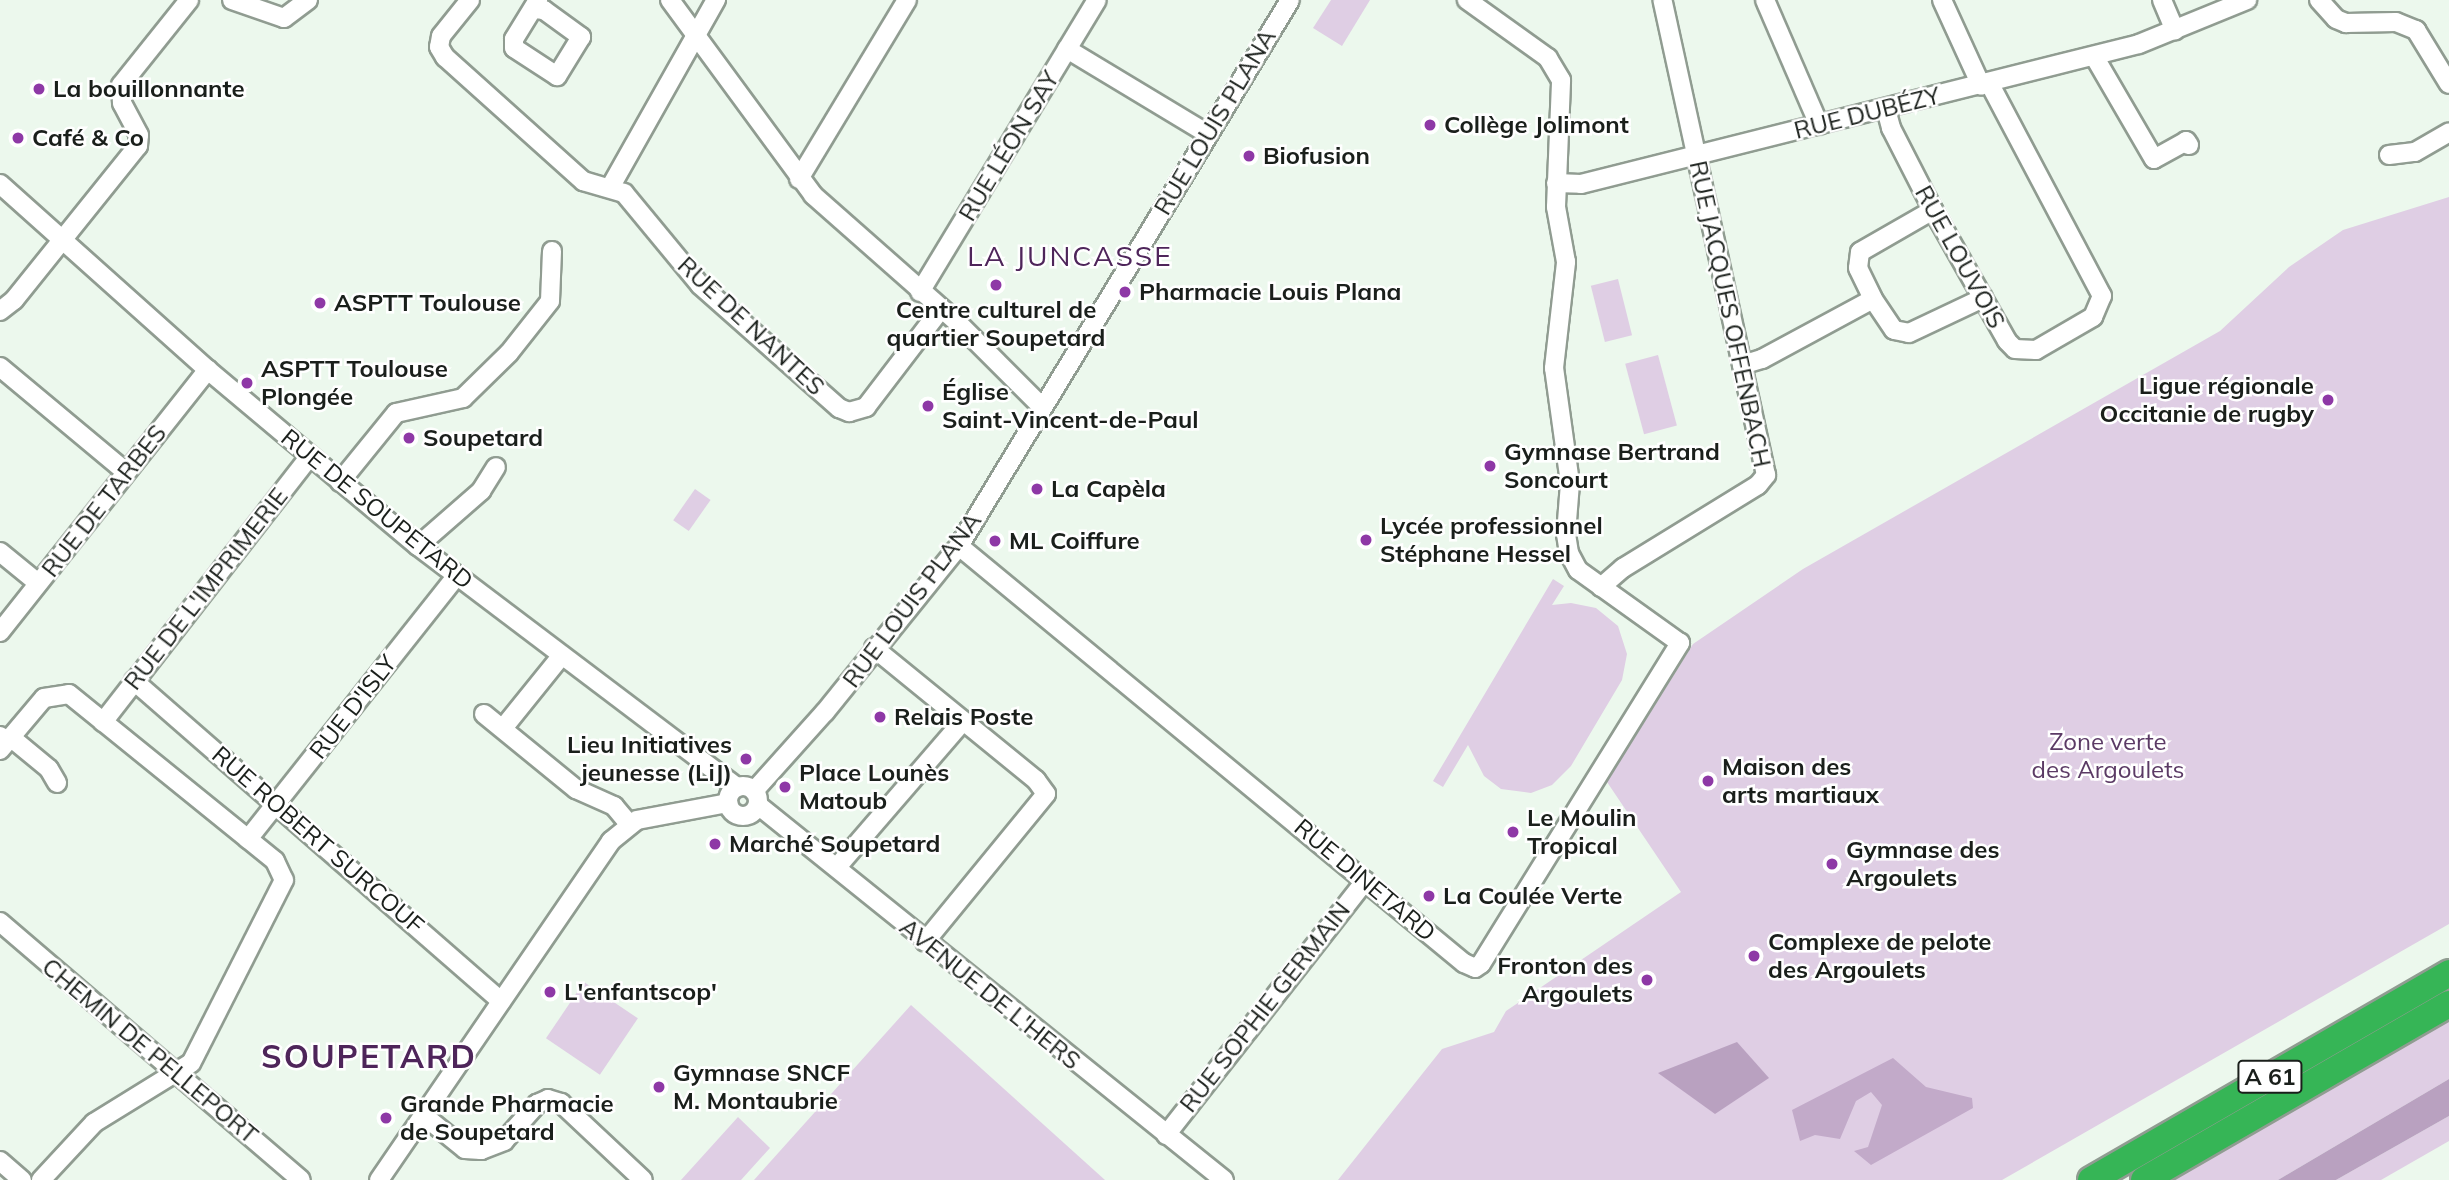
<!DOCTYPE html>
<html>
<head>
<meta charset="utf-8">
<style>
  body { margin:0 }
  #map { position:relative; width:2449px; height:1180px; overflow:hidden; background:#ecf8ed; font-family:Mulish,sans-serif }
  div>[style] { position:absolute }
  [style*='--x'] { left:calc(var(--x)*1px); top:calc(var(--y)*1px); width:calc(var(--w)*1px); rotate:calc(var(--a)*1deg) }
  .green>* { inset:0; background:#dfcee4; transform-origin:0 0 }
  .forest>* { inset:0; background:#c2aac9 }
  .water>* { inset:0; background:#b9a1c0 }
  .roads { filter:drop-shadow(2px 0 #909c91) drop-shadow(-2px 0 #909c91) drop-shadow(0 2px #909c91) drop-shadow(0 -2px #909c91) }
  .minor>* { height:18px; margin:-9px; padding:0 9px; transform-origin:9px; border-radius:9px; background:#fff }
  .minor>.ring { margin:-9px; padding:0; box-sizing:content-box; background:none; border:18px solid #fff; border-radius:50% }
  .highway>* { height:26px; margin:-13px; padding:0 13px; transform-origin:13px; border-radius:13px; background:#36b556 }
  .dots>* { width:19px; height:19px; translate:-50% -50%; box-sizing:border-box; border:4px solid #fff; border-radius:50% }
  span { translate:-50% -50%; white-space:nowrap; text-align:center; line-height:1.15; -webkit-text-stroke:5px #fff; paint-order:stroke }
  .shield-label span { padding:2px 5px; background:#fff; border:2px solid; border-radius:5px; -webkit-text-stroke-width:0 }
  .shield-label { font-size:23px; color:#1a1f1b; font-weight:700 }
  .poi-label { font-size:24px; color:#1a1f1b; font-weight:700 }
  .left { translate:0 -50%; text-align:left }
  .right { translate:-100% -50%; text-align:right }
  .street-label { font-size:24px; color:#1a1f1b }
  .park-label { font-size:24px; color:#5b3a65 }
  .quarter-label { font-size:28px; color:#4e255a; letter-spacing:2px }
  .district-label { font-size:32px; color:#4e255a; font-weight:700; letter-spacing:2px }
</style>
</head>
<body>
<div id="map">
  <div class="green">
    <div style="clip-path:polygon(1331px 0,1370px 0,1342px 46px,1313px 28px)"></div>
    <div style="clip-path:polygon(2449px 197px,2449px 924px,2002px 1180px,1338px 1180px,1442px 1049px,1494px 1032px,1506px 1011px,1681px 892px,1607px 782px,1693px 644px,1803px 569px,2220px 331px,2289px 267px,2343px 230px)"></div>
    <div style="left:1618px;top:279px;width:58px;height:28px;rotate:76deg"></div>
    <div style="left:1658px;top:355px;width:73px;height:34px;rotate:75deg"></div>
    <div style="left:695px;top:489px;width:19px;height:38px;rotate:35deg"></div>
    <div style="clip-path:polygon(1553px 579px,1564px 586px,1552px 605px,1571px 603px,1596px 608px,1618px 626px,1627px 654px,1622px 680px,1571px 766px,1552px 785px,1531px 793px,1501px 789px,1484px 776px,1468px 745px,1443px 787px,1433px 781px)"></div>
    <div style="left:584px;top:982px;width:65px;height:68px;rotate:34deg"></div>
    <div style="clip-path:polygon(911px 1005px,1105px 1180px,754px 1180px)"></div>
    <div style="clip-path:polygon(2449px 1021px,2449px 1079px,2278px 1180px,2173px 1180px)"></div>
    <div style="clip-path:polygon(2449px 1116px,2449px 1141px,2381px 1180px,2336px 1180px)"></div>
    <div style="clip-path:polygon(738px 1117px,770px 1148px,741px 1180px,681px 1180px)"></div>
  </div>
  <div class="forest">
    <div style="clip-path:polygon(1893px 1058px,1926px 1087px,1972px 1098px,1973px 1108px,1871px 1165px,1854px 1151px,1868px 1147px,1882px 1105px,1871px 1092px,1856px 1101px,1840px 1139px,1815px 1135px,1800px 1141px,1792px 1110px)"></div>
  </div>
  <div class="water">
    <div style="clip-path:polygon(1737px 1042px,1769px 1078px,1715px 1114px,1658px 1073px)"></div>
    <div style="clip-path:polygon(2449px 1079px,2449px 1116px,2336px 1180px,2278px 1180px)"></div>
  </div>
  <div class="roads">
    <div class="minor">
      <div style="--x:232;--y:0;--w:55;--a:19.1"></div>
      <div style="--x:284;--y:18;--w:30;--a:-37"></div>
      <div style="--x:470;--y:0;--w:46;--a:128.9"></div>
      <div style="--x:441;--y:36;--w:11;--a:100"></div>
      <div style="--x:439;--y:47;--w:12;--a:59"></div>
      <div style="--x:445;--y:57;--w:186;--a:41.9"></div>
      <div style="--x:583;--y:181;--w:43;--a:16.3"></div>
      <div style="--x:624;--y:193;--w:119;--a:50.4"></div>
      <div style="--x:700;--y:285;--w:186;--a:41.5"></div>
      <div style="--x:839;--y:408;--w:11;--a:22"></div>
      <div style="--x:849;--y:412;--w:18;--a:-16"></div>
      <div style="--x:866;--y:407;--w:123;--a:-52.6"></div>
      <div style="--x:670;--y:0;--w:242;--a:53.7"></div>
      <div style="--x:813;--y:195;--w:189;--a:41.4"></div>
      <div style="--x:955;--y:320;--w:123;--a:45"></div>
      <div style="--x:1765;--y:0;--w:136;--a:66.6"></div>
      <div style="--x:1942;--y:0;--w:94;--a:65.4"></div>
      <div style="--x:2162;--y:0;--w:33;--a:67"></div>
      <div style="--x:2319;--y:0;--w:25;--a:48"></div>
      <div style="--x:2336;--y:19;--w:11;--a:22"></div>
      <div style="--x:2346;--y:23;--w:50;--a:-1.1"></div>
      <div style="--x:2396;--y:22;--w:22;--a:22"></div>
      <div style="--x:2416;--y:30;--w:63;--a:58.6"></div>
      <div style="--x:535;--y:9;--w:9;--a:6"></div>
      <div style="--x:544;--y:10;--w:46;--a:36.1"></div>
      <div style="--x:581;--y:37;--w:46;--a:121.6"></div>
      <div style="--x:557;--y:76;--w:51;--a:-146.9"></div>
      <div style="--x:514;--y:48;--w:9;--a:-90"></div>
      <div style="--x:514;--y:39;--w:46;--a:-58.4"></div>
      <div style="--x:1067;--y:49;--w:165;--a:31.1"></div>
      <div style="--x:2094;--y:56;--w:119;--a:59.8"></div>
      <div style="--x:2154;--y:159;--w:37;--a:-29"></div>
      <div style="--x:2186;--y:141;--w:5;--a:53"></div>
      <div style="--x:1886;--y:109;--w:20;--a:75"></div>
      <div style="--x:1891;--y:128;--w:92;--a:62.9"></div>
      <div style="--x:1933;--y:210;--w:150;--a:60.5"></div>
      <div style="--x:2007;--y:341;--w:11;--a:45"></div>
      <div style="--x:2015;--y:349;--w:21;--a:3"></div>
      <div style="--x:2036;--y:350;--w:66;--a:-30.1"></div>
      <div style="--x:2093;--y:317;--w:23;--a:-67"></div>
      <div style="--x:2102;--y:296;--w:241;--a:-117.9"></div>
      <div style="--x:2389;--y:155;--w:26;--a:-7"></div>
      <div style="--x:2415;--y:152;--w:39;--a:-30"></div>
      <div style="--x:799;--y:179;--w:209;--a:-58.9"></div>
      <div style="--x:1556;--y:183;--w:25;--a:2"></div>
      <div style="--x:1581;--y:184;--w:575;--a:-14.08"></div>
      <div style="--x:2139;--y:44;--w:117;--a:-22.2"></div>
      <div style="--x:0;--y:184;--w:279;--a:41.8"></div>
      <div style="--x:208;--y:370;--w:274;--a:40"></div>
      <div style="--x:418;--y:546;--w:400;--a:37.1"></div>
      <div style="--x:611;--y:186;--w:214;--a:-60.6"></div>
      <div style="--x:1933;--y:210;--w:84;--a:150.1"></div>
      <div style="--x:1860;--y:252;--w:16;--a:97"></div>
      <div style="--x:1858;--y:268;--w:34;--a:64"></div>
      <div style="--x:1873;--y:299;--w:37;--a:56"></div>
      <div style="--x:1894;--y:330;--w:15;--a:11"></div>
      <div style="--x:1909;--y:333;--w:82;--a:-25.3"></div>
      <div style="--x:920;--y:292;--w:341;--a:-58.8"></div>
      <div style="--x:0;--y:311;--w:18;--a:-38"></div>
      <div style="--x:14;--y:300;--w:198;--a:-51.2"></div>
      <div style="--x:138;--y:146;--w:11;--a:-85"></div>
      <div style="--x:139;--y:135;--w:36;--a:-118"></div>
      <div style="--x:122;--y:103;--w:18;--a:-93"></div>
      <div style="--x:121;--y:85;--w:109;--a:-51.3"></div>
      <div style="--x:1742;--y:365;--w:21;--a:-17"></div>
      <div style="--x:1762;--y:359;--w:126;--a:-28.4"></div>
      <div style="--x:0;--y:367;--w:164;--a:39.8"></div>
      <div style="--x:340;--y:482;--w:89;--a:-50.9"></div>
      <div style="--x:396;--y:413;--w:69;--a:-12.6"></div>
      <div style="--x:463;--y:398;--w:64;--a:-44.4"></div>
      <div style="--x:509;--y:353;--w:66;--a:-51.7"></div>
      <div style="--x:550;--y:301;--w:50;--a:-87.7"></div>
      <div style="--x:418;--y:546;--w:84;--a:-41.1"></div>
      <div style="--x:481;--y:491;--w:28;--a:-58"></div>
      <div style="--x:959;--y:546;--w:655;--a:39.55"></div>
      <div style="--x:1464;--y:963;--w:12;--a:24"></div>
      <div style="--x:1475;--y:968;--w:7;--a:-34"></div>
      <div style="--x:1481;--y:964;--w:378;--a:-58.2"></div>
      <div style="--x:1680;--y:643;--w:125;--a:-144.4"></div>
      <div style="--x:1578;--y:570;--w:19;--a:-118"></div>
      <div style="--x:1569;--y:553;--w:19;--a:-99"></div>
      <div style="--x:1566;--y:534;--w:51;--a:-85.5"></div>
      <div style="--x:1570;--y:483;--w:116;--a:-97.9"></div>
      <div style="--x:1554;--y:368;--w:107;--a:-83.5"></div>
      <div style="--x:1566;--y:262;--w:56;--a:-100.3"></div>
      <div style="--x:1556;--y:207;--w:127;--a:-87.7"></div>
      <div style="--x:1561;--y:80;--w:26;--a:-121"></div>
      <div style="--x:1548;--y:58;--w:100;--a:-144.4"></div>
      <div style="--x:0;--y:552;--w:49;--a:39.2"></div>
      <div style="--x:1601;--y:587;--w:29;--a:-41"></div>
      <div style="--x:1623;--y:568;--w:158;--a:-31.6"></div>
      <div style="--x:1758;--y:485;--w:13;--a:-51"></div>
      <div style="--x:1766;--y:475;--w:486;--a:-102.3"></div>
      <div style="--x:0;--y:632;--w:335;--a:-51.6"></div>
      <div style="--x:874;--y:648;--w:209;--a:39.2"></div>
      <div style="--x:1036;--y:780;--w:17;--a:54"></div>
      <div style="--x:1046;--y:794;--w:191;--a:129.3"></div>
      <div style="--x:134;--y:681;--w:487;--a:41.1"></div>
      <div style="--x:484;--y:714;--w:119;--a:39.2"></div>
      <div style="--x:576;--y:789;--w:42;--a:24.1"></div>
      <div style="--x:614;--y:806;--w:23;--a:50"></div>
      <div style="--x:103;--y:722;--w:336;--a:-52.1"></div>
      <div style="--x:504;--y:727;--w:92;--a:-51.1"></div>
      <div style="--x:0;--y:736;--w:9;--a:36"></div>
      <div style="--x:7;--y:741;--w:7;--a:-8"></div>
      <div style="--x:14;--y:740;--w:45;--a:39.6"></div>
      <div style="--x:49;--y:769;--w:16;--a:60"></div>
      <div style="--x:0;--y:750;--w:68;--a:-49.8"></div>
      <div style="--x:44;--y:698;--w:25;--a:-9"></div>
      <div style="--x:69;--y:694;--w:265;--a:39"></div>
      <div style="--x:275;--y:861;--w:21;--a:65"></div>
      <div style="--x:284;--y:880;--w:205;--a:116.9"></div>
      <div style="--x:191;--y:1063;--w:114;--a:148.3"></div>
      <div style="--x:94;--y:1123;--w:78;--a:132.9"></div>
      <div class="ring" style="left:728px;top:786px;width:12px;height:12px"></div>
      <div style="--x:754;--y:791;--w:106;--a:-48.1"></div>
      <div style="--x:825;--y:712;--w:213;--a:-51.1"></div>
      <div style="--x:959;--y:546;--w:638;--a:-58.77"></div>
      <div style="--x:758;--y:805;--w:598;--a:38.82"></div>
      <div style="--x:248;--y:839;--w:337;--a:-51.6"></div>
      <div style="--x:837;--y:867;--w:193;--a:-49.2"></div>
      <div style="--x:0;--y:922;--w:396;--a:40.6"></div>
      <div style="--x:423;--y:1115;--w:54;--a:39"></div>
      <div style="--x:465;--y:1149;--w:16;--a:4"></div>
      <div style="--x:481;--y:1150;--w:25;--a:-21"></div>
      <div style="--x:504;--y:1141;--w:50;--a:-48.3"></div>
      <div style="--x:537;--y:1104;--w:12;--a:-24"></div>
      <div style="--x:548;--y:1099;--w:14;--a:17"></div>
      <div style="--x:561;--y:1103;--w:112;--a:43.2"></div>
      <div style="--x:1166;--y:1135;--w:323;--a:-51.9"></div>
      <div style="--x:0;--y:1161;--w:29;--a:41"></div>
      <div style="--x:379;--y:1180;--w:411;--a:-55.6"></div>
      <div style="--x:611;--y:841;--w:33;--a:-39"></div>
      <div style="--x:637;--y:820;--w:93;--a:-10.6"></div>
    </div>
    <div class="highway">
      <div style="--x:2091;--y:1180;--w:414;--a:-30"></div>
      <div style="--x:2144;--y:1180;--w:352;--a:-30"></div>
    </div>
  </div>
  <div class="dots">
    <div style="left:39px;top:89px;background:#8e38a6"></div>
    <div style="left:1430px;top:125px;background:#8e38a6"></div>
    <div style="left:18px;top:138px;background:#8e38a6"></div>
    <div style="left:1249px;top:156px;background:#8e38a6"></div>
    <div style="left:996px;top:285px;background:#8e38a6"></div>
    <div style="left:1125px;top:292px;background:#8e38a6"></div>
    <div style="left:320px;top:303px;background:#8e38a6"></div>
    <div style="left:247px;top:383px;background:#8e38a6"></div>
    <div style="left:2328px;top:400px;background:#8e38a6"></div>
    <div style="left:928px;top:406px;background:#8e38a6"></div>
    <div style="left:409px;top:438px;background:#8e38a6"></div>
    <div style="left:1490px;top:466px;background:#8e38a6"></div>
    <div style="left:1037px;top:489px;background:#8e38a6"></div>
    <div style="left:1366px;top:540px;background:#8e38a6"></div>
    <div style="left:995px;top:541px;background:#8e38a6"></div>
    <div style="left:880px;top:717px;background:#8e38a6"></div>
    <div style="left:746px;top:759px;background:#8e38a6"></div>
    <div style="left:1708px;top:781px;background:#8e38a6"></div>
    <div style="left:785px;top:787px;background:#8e38a6"></div>
    <div style="left:1513px;top:832px;background:#8e38a6"></div>
    <div style="left:715px;top:844px;background:#8e38a6"></div>
    <div style="left:1832px;top:864px;background:#8e38a6"></div>
    <div style="left:1429px;top:896px;background:#8e38a6"></div>
    <div style="left:1754px;top:956px;background:#8e38a6"></div>
    <div style="left:1647px;top:980px;background:#8e38a6"></div>
    <div style="left:550px;top:992px;background:#8e38a6"></div>
    <div style="left:659px;top:1087px;background:#8e38a6"></div>
    <div style="left:386px;top:1118px;background:#8e38a6"></div>
  </div>
  <div class="shield-label">
    <span style="left:2270px;top:1077px">A 61</span>
  </div>
  <div class="poi-label">
    <span class="left" style="left:53px;top:89px">La bouillonnante</span>
    <span class="left" style="left:1444px;top:125px">Collège Jolimont</span>
    <span class="left" style="left:32px;top:138px">Café &amp; Co</span>
    <span class="left" style="left:1263px;top:156px">Biofusion</span>
    <span class="left" style="left:1139px;top:292px">Pharmacie Louis Plana</span>
    <span class="left" style="left:334px;top:303px">ASPTT Toulouse</span>
    <span style="left:996px;top:324px">Centre culturel de<br>quartier Soupetard</span>
    <span class="left" style="left:261px;top:383px">ASPTT Toulouse<br>Plongée</span>
    <span class="right" style="left:2314px;top:400px">Ligue régionale<br>Occitanie de rugby</span>
    <span class="left" style="left:942px;top:406px">Église<br>Saint-Vincent-de-Paul</span>
    <span class="left" style="left:423px;top:438px">Soupetard</span>
    <span class="left" style="left:1504px;top:466px">Gymnase Bertrand<br>Soncourt</span>
    <span class="left" style="left:1051px;top:489px">La Capèla</span>
    <span class="left" style="left:1380px;top:540px">Lycée professionnel<br>Stéphane Hessel</span>
    <span class="left" style="left:1009px;top:541px">ML Coiffure</span>
    <span class="left" style="left:894px;top:717px">Relais Poste</span>
    <span class="right" style="left:732px;top:759px">Lieu Initiatives<br>jeunesse (LiJ)</span>
    <span class="left" style="left:1722px;top:781px">Maison des<br>arts martiaux</span>
    <span class="left" style="left:799px;top:787px">Place Lounès<br>Matoub</span>
    <span class="left" style="left:1527px;top:832px">Le Moulin<br>Tropical</span>
    <span class="left" style="left:729px;top:844px">Marché Soupetard</span>
    <span class="left" style="left:1846px;top:864px">Gymnase des<br>Argoulets</span>
    <span class="left" style="left:1443px;top:896px">La Coulée Verte</span>
    <span class="left" style="left:1768px;top:956px">Complexe de pelote<br>des Argoulets</span>
    <span class="right" style="left:1633px;top:980px">Fronton des<br>Argoulets</span>
    <span class="left" style="left:564px;top:992px">L'enfantscop'</span>
    <span class="left" style="left:673px;top:1087px">Gymnase SNCF<br>M. Montaubrie</span>
    <span class="left" style="left:400px;top:1118px">Grande Pharmacie<br>de Soupetard</span>
  </div>
  <div class="street-label">
    <span style="left:1867px;top:113px;rotate:-14deg">RUE DUBÉZY</span>
    <span style="left:1215px;top:122px;rotate:-59deg">RUE LOUIS PLANA</span>
    <span style="left:1009px;top:146px;rotate:-59deg">RUE LÉON SAY</span>
    <span style="left:1960px;top:257px;rotate:61deg">RUE LOUVOIS</span>
    <span style="left:1730px;top:314px;rotate:78deg">RUE JACQUES OFFENBACH</span>
    <span style="left:751px;top:326px;rotate:43deg">RUE DE NANTES</span>
    <span style="left:104px;top:501px;rotate:-52deg">RUE DE TARBES</span>
    <span style="left:377px;top:509px;rotate:39deg">RUE DE SOUPETARD</span>
    <span style="left:206px;top:589px;rotate:-52deg">RUE DE L'IMPRIMERIE</span>
    <span style="left:912px;top:600px;rotate:-53deg">RUE LOUIS PLANA</span>
    <span style="left:353px;top:707px;rotate:-52deg">RUE D'ISLY</span>
    <span style="left:318px;top:840px;rotate:41deg">RUE ROBERT SURCOUF</span>
    <span style="left:1365px;top:880px;rotate:40deg">RUE DINETARD</span>
    <span style="left:990px;top:994px;rotate:39deg">AVENUE DE L'HERS</span>
    <span style="left:1265px;top:1007px;rotate:-52deg">RUE SOPHIE GERMAIN</span>
    <span style="left:150px;top:1051px;rotate:40deg">CHEMIN DE PELLEPORT</span>
  </div>
  <div class="park-label">
    <span style="left:2108px;top:756px">Zone verte<br>des Argoulets</span>
  </div>
  <div class="quarter-label">
    <span style="left:1070px;top:256px">LA JUNCASSE</span>
  </div>
  <div class="district-label">
    <span style="left:369px;top:1056px">SOUPETARD</span>
  </div>
</div>
</body>
</html>
